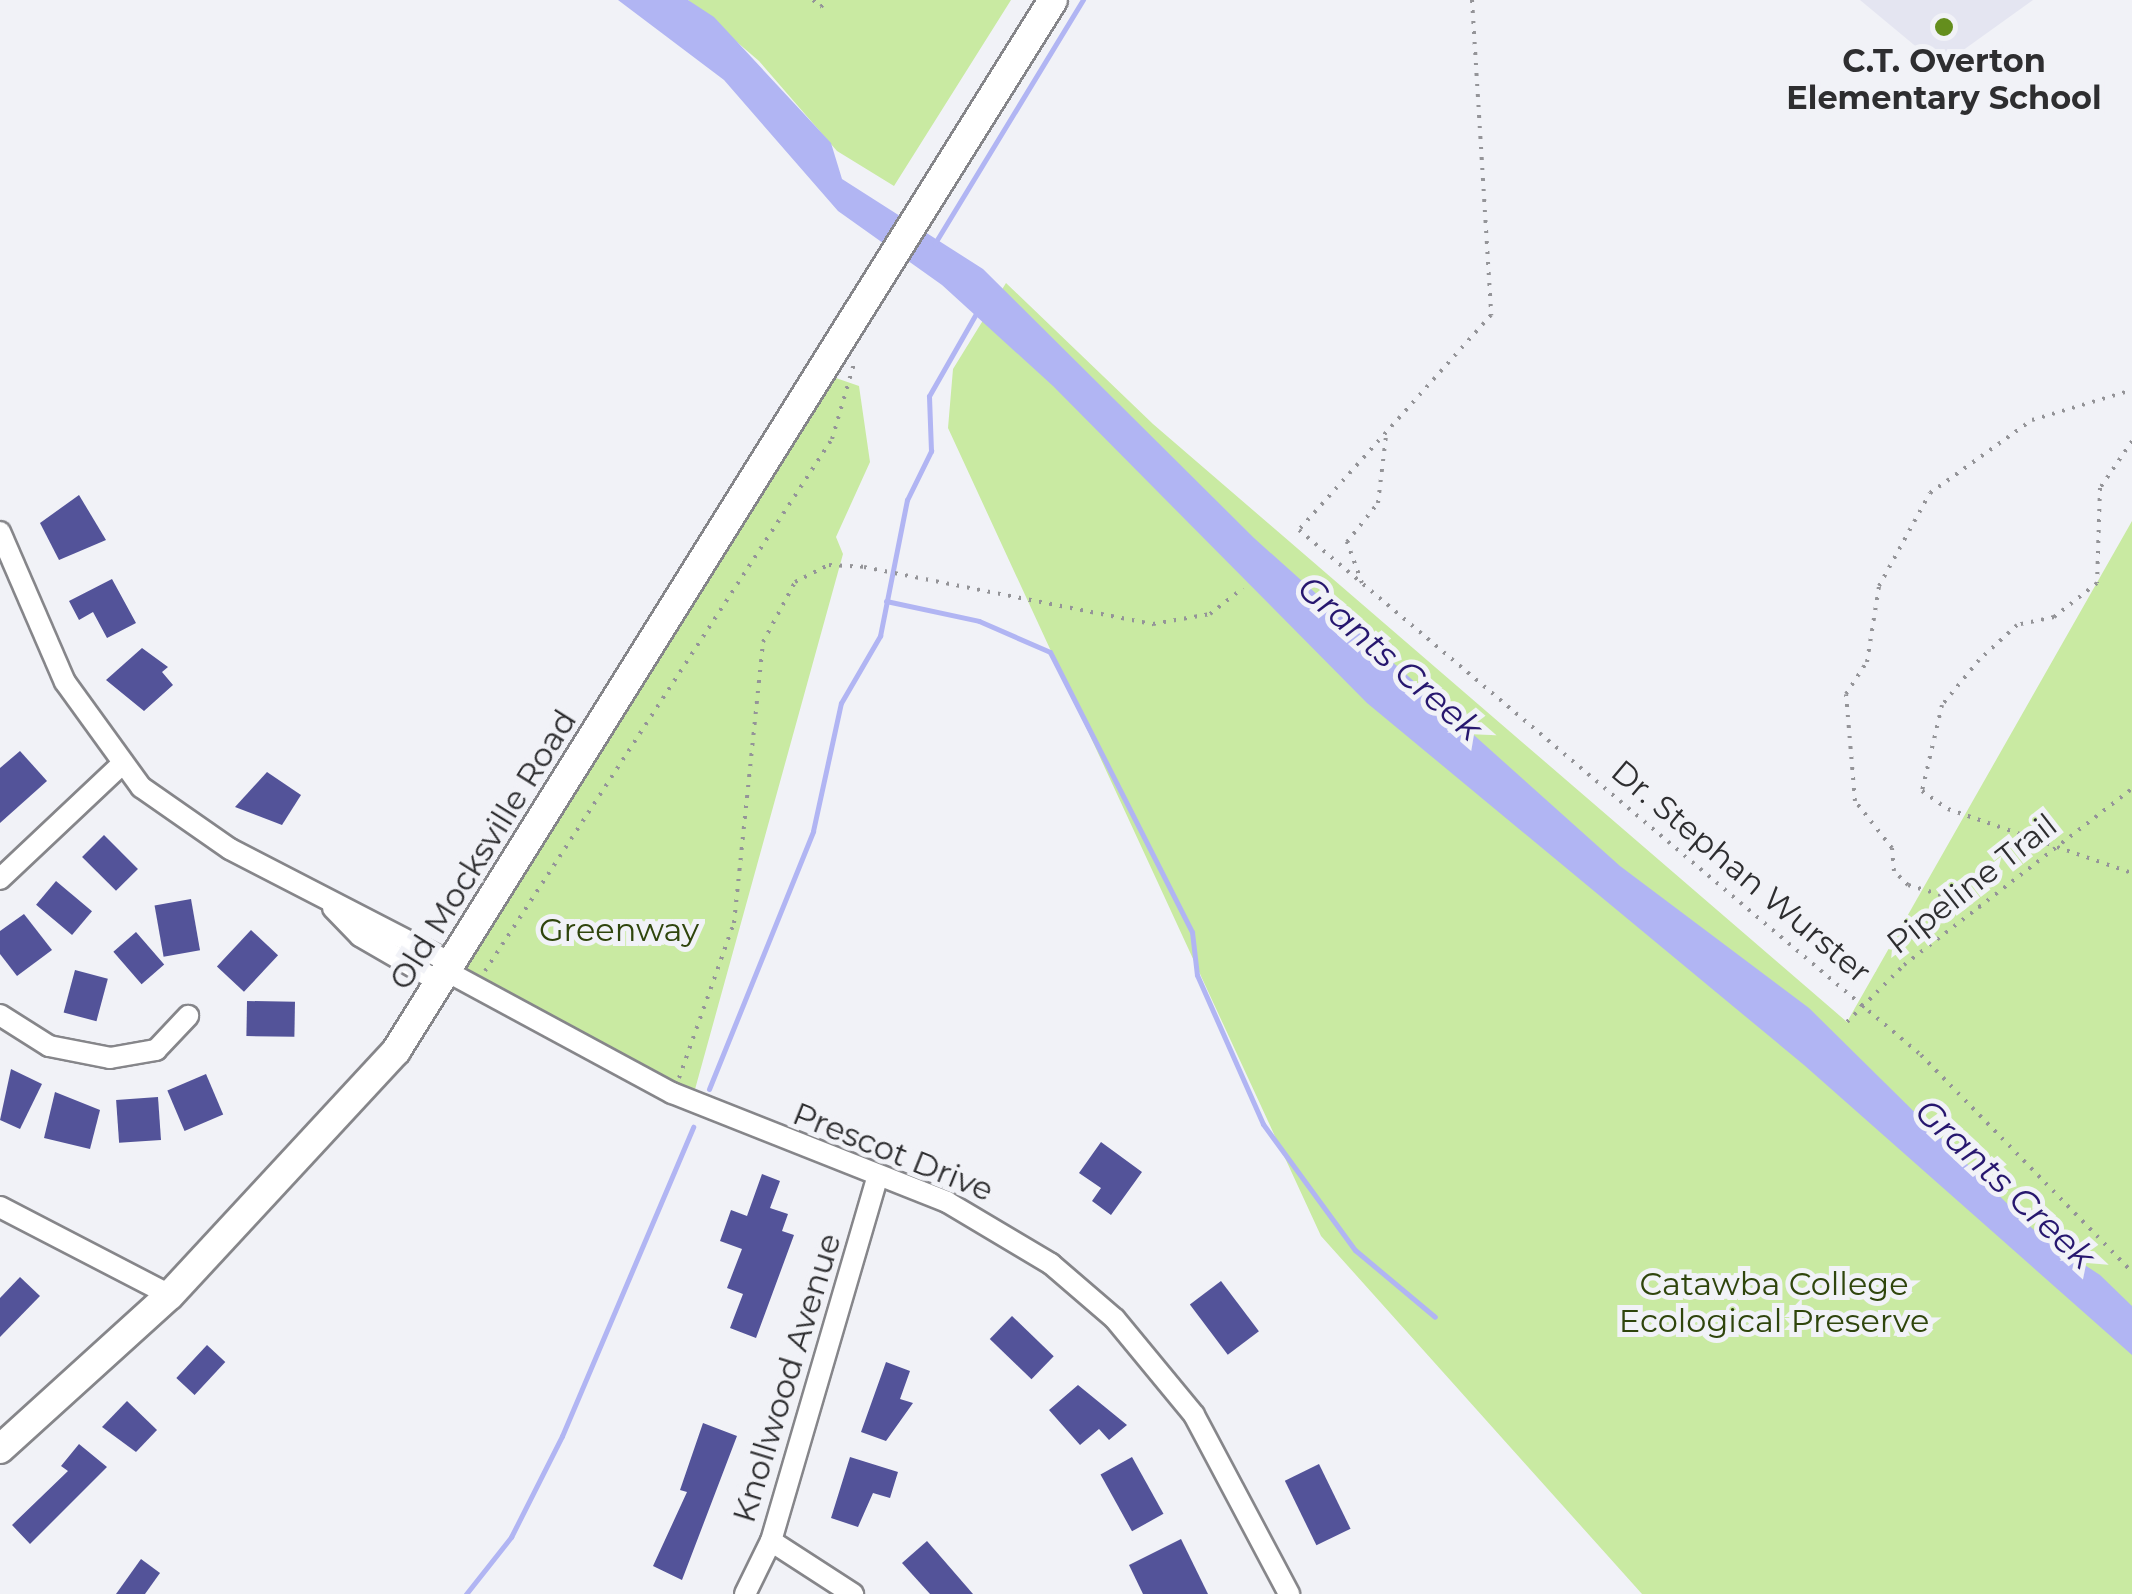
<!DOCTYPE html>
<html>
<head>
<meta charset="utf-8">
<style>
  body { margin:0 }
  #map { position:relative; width:2132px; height:1594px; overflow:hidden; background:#f1f2f7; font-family:Montserrat,sans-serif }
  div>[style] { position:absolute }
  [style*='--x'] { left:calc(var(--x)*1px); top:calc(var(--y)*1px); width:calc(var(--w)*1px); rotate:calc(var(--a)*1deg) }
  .built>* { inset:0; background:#e4e5f1 }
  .green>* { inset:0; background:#c9eaa2 }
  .water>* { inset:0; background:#b1b5f3 }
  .stream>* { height:5px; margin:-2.5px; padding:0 2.5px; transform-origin:2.5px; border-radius:2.5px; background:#b1b5f3 }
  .building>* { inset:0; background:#535399; transform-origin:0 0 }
  .path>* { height:4px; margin-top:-2px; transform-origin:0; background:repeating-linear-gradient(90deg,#949498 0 2.5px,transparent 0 10.5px) }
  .roads { filter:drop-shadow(2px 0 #86868a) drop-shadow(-2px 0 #86868a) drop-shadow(0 2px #86868a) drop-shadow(0 -2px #86868a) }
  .street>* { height:20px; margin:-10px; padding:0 10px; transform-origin:10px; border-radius:10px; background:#fff }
  .secondary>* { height:28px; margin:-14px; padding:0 14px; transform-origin:14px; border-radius:14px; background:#fff }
  .dots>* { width:28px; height:28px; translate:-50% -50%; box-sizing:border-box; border:5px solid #f1f2f7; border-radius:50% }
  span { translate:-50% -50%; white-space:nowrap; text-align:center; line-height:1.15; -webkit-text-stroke:10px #f1f2f7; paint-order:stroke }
  .poi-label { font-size:32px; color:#2e2e30; font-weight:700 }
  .street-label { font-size:32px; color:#2e2e30 }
  .park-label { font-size:32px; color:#2f450c }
  .water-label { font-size:35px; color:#27176f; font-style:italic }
</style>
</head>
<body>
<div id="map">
  <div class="built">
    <div style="clip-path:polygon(1860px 0,2033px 0,1948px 61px,1925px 54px)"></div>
  </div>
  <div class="green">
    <div style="clip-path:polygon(688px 0,1011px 0,894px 186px,837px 151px,759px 61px)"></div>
    <div style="clip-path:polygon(1006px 283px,1153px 424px,1847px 1022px,2132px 521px,2132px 1594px,1642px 1594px,1321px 1236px,948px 428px,953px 369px)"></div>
    <div style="clip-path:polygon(833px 377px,859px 386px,870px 462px,836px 537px,843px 554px,694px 1093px,455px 971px)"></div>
  </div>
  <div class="water">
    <div style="clip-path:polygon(618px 0,688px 0,714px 17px,831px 143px,842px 179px,983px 269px,1254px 538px,1620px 866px,1809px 1008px,2039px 1235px,2100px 1275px,2132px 1306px,2132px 1355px,1804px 1065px,1367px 703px,1053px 386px,942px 285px,838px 211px,724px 80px)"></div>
  </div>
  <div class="stream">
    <div style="--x:935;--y:243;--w:285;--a:-58.7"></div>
    <div style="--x:886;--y:601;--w:95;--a:12.1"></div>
    <div style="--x:979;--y:621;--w:77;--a:23.6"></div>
    <div style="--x:1050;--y:652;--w:314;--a:63.1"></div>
    <div style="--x:1192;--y:932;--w:43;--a:83.4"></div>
    <div style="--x:1197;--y:975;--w:163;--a:66.1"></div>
    <div style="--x:1263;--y:1124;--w:156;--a:53.9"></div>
    <div style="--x:1355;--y:1250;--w:104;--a:39.9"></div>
    <div style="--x:709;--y:1089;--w:278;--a:-68"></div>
    <div style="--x:813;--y:831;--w:131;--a:-77.7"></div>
    <div style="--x:841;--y:703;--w:78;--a:-59.8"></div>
    <div style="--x:880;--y:636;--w:139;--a:-78.8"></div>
    <div style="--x:907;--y:500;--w:55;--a:-63.9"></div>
    <div style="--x:931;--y:451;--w:55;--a:-92.1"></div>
    <div style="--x:929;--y:396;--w:97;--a:-60.3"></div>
    <div style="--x:466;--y:1594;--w:73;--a:-51.7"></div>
    <div style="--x:511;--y:1537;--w:113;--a:-63.2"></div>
    <div style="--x:562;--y:1436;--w:336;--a:-67"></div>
  </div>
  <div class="building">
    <div style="clip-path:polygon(79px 495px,106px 540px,59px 560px,40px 523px)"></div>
    <div style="clip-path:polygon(112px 579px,136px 623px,107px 638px,93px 612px,79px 620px,69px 601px)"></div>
    <div style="clip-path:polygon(142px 648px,168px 667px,162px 672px,173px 685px,144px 711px,106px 680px)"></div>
    <div style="clip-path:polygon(20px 751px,47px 781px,0 823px,0 768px)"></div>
    <div style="clip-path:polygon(267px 772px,301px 795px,282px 825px,235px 807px)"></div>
    <div style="left:104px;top:835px;width:48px;height:31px;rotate:45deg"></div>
    <div style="left:56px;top:881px;width:47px;height:31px;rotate:40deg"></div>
    <div style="left:191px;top:899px;width:52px;height:37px;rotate:80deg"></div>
    <div style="clip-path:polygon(24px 914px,52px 950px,17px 976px,0 954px,0 931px)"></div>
    <div style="left:251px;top:930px;width:37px;height:50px;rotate:43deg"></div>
    <div style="left:136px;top:932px;width:43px;height:30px;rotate:49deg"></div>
    <div style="left:75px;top:970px;width:34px;height:44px;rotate:15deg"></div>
    <div style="left:247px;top:1001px;width:48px;height:35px;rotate:1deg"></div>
    <div style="clip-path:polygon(11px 1069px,42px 1084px,20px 1129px,0 1120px)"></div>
    <div style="left:206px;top:1074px;width:44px;height:42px;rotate:67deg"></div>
    <div style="clip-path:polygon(55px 1092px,100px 1110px,90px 1149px,44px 1138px)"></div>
    <div style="left:158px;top:1097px;width:43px;height:42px;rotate:86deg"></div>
    <div style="clip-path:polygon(1101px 1142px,1142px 1172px,1111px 1215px,1092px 1201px,1101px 1188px,1079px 1173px)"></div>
    <div style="clip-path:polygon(762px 1174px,780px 1181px,770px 1208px,788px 1214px,782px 1231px,794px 1235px,756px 1338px,730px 1328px,743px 1294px,727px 1288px,742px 1249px,720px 1241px,731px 1210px,747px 1216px)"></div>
    <div style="clip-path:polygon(20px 1277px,40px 1296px,0 1337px,0 1298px)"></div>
    <div style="left:1221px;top:1281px;width:63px;height:39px;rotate:53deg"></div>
    <div style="left:1012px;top:1316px;width:58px;height:32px;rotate:44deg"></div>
    <div style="left:207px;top:1345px;width:25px;height:45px;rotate:43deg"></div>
    <div style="clip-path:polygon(886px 1362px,910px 1371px,900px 1399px,913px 1403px,886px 1441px,861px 1432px)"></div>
    <div style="clip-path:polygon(1078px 1385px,1127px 1425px,1109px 1440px,1099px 1429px,1080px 1445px,1049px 1410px)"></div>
    <div style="clip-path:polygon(127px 1401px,157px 1430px,136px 1452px,102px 1427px)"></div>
    <div style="clip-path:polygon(703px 1423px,737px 1436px,682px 1580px,653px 1566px,687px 1492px,680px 1490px)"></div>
    <div style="clip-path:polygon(79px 1444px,107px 1467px,30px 1544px,12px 1525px,68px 1471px,61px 1466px)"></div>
    <div style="clip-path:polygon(850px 1457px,898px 1472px,890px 1498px,873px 1493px,858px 1527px,831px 1518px)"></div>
    <div style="left:1132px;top:1457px;width:65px;height:36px;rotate:61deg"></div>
    <div style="left:1319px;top:1464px;width:72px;height:38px;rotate:64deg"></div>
    <div style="clip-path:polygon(1181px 1539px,1208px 1594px,1143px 1594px,1129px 1565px)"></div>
    <div style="clip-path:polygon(927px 1541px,973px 1594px,930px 1594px,902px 1563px)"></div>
    <div style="clip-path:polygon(141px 1559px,160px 1573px,145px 1594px,116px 1594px)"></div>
  </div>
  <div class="path">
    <div style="--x:813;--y:0;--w:11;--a:41"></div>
    <div style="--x:821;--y:7;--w:9;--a:-54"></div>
    <div style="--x:1472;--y:0;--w:316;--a:86.5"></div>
    <div style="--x:1491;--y:315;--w:288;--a:131.8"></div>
    <div style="--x:1299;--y:530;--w:814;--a:40.17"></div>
    <div style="--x:1921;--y:1055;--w:303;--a:45.8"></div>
    <div style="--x:2132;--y:441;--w:57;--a:124.2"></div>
    <div style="--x:2100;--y:488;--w:95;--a:91.8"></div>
    <div style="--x:2097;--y:583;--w:55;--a:141.7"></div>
    <div style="--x:2054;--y:617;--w:38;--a:168"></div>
    <div style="--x:2017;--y:625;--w:52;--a:137.4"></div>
    <div style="--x:1979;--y:660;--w:58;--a:129.4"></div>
    <div style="--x:1942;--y:705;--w:88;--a:103.1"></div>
    <div style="--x:1922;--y:791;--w:32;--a:35"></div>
    <div style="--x:1948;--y:809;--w:195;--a:19.2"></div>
    <div style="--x:1362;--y:583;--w:44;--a:-110.1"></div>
    <div style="--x:1347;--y:542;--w:50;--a:-51.5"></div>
    <div style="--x:1378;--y:503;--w:67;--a:-83.2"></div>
    <div style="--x:1981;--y:907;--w:76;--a:-163.2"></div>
    <div style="--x:1908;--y:885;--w:20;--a:-135"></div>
    <div style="--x:1894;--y:871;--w:23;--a:-95"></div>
    <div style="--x:1892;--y:848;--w:60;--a:-128.2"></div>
    <div style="--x:1855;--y:801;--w:107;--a:-94.8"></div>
    <div style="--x:1846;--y:694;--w:38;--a:-57"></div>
    <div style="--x:1867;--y:662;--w:77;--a:-81"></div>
    <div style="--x:1879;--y:586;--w:106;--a:-61.3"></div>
    <div style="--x:1930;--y:493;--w:125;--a:-35.6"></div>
    <div style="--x:2032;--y:420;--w:104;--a:-16.7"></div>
    <div style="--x:485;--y:971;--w:635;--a:-56.89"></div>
    <div style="--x:832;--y:439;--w:78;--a:-73.7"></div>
    <div style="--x:1847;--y:1022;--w:81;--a:-45"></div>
    <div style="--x:1904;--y:965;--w:288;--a:-37.7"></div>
    <div style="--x:679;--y:1078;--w:164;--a:-70.5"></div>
    <div style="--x:734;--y:923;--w:282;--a:-84.1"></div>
    <div style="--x:763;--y:642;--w:68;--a:-61.9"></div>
    <div style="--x:795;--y:582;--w:38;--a:-27"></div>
    <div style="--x:829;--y:565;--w:35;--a:3"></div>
    <div style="--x:864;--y:567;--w:295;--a:11.2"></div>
    <div style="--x:1153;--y:624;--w:58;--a:-10"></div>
    <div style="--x:1210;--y:614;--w:42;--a:-38.2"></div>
  </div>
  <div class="roads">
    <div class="street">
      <div style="--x:0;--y:532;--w:163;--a:66.6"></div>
      <div style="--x:65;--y:682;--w:130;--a:54.1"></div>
      <div style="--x:141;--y:787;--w:108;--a:34.9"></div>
      <div style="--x:230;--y:849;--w:251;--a:27.3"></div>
      <div style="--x:0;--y:879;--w:168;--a:-43.3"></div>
      <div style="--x:333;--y:908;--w:39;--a:46"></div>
      <div style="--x:360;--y:936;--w:94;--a:30.1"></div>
      <div style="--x:448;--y:972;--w:255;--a:28.4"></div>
      <div style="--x:672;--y:1093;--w:296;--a:21.6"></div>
      <div style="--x:947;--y:1202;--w:121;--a:30.8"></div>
      <div style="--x:1051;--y:1264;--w:84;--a:40.7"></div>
      <div style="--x:1115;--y:1319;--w:124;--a:50.5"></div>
      <div style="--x:1194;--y:1415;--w:203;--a:62"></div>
      <div style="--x:0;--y:1015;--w:58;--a:32.3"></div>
      <div style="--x:49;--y:1046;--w:62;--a:11.1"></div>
      <div style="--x:110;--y:1058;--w:47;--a:-9.9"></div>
      <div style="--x:156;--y:1050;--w:47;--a:-46.7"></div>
      <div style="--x:0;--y:1207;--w:191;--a:27.4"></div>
      <div style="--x:771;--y:1541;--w:98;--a:32.9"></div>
      <div style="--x:745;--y:1594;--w:59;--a:-63.9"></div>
      <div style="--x:771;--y:1541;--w:380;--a:-73.7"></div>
    </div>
    <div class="secondary">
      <div style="--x:0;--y:1449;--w:229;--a:-42.2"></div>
      <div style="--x:170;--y:1295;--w:333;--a:-47.2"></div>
      <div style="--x:396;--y:1051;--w:1239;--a:-57.99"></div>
    </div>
  </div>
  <div class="dots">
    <div style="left:1944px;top:27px;background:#648e1d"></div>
  </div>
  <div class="poi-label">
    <span style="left:1944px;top:80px">C.T. Overton<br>Elementary School</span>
  </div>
  <div class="street-label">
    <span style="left:483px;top:850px;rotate:-58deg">Old Mocksville Road</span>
    <span style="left:1741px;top:872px;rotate:40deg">Dr. Stephan Wurster</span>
    <span style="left:1972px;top:884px;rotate:-38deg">Pipeline Trail</span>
    <span style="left:893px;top:1152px;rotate:22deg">Prescot Drive</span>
    <span style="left:787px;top:1378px;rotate:-73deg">Knollwood Avenue</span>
  </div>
  <div class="park-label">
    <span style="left:619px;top:930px">Greenway</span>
    <span style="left:1774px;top:1303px">Catawba College<br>Ecological Preserve</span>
  </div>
  <div class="water-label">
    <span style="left:1390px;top:658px;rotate:41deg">Grants Creek</span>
    <span style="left:2005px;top:1184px;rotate:43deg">Grants Creek</span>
  </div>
</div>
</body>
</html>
